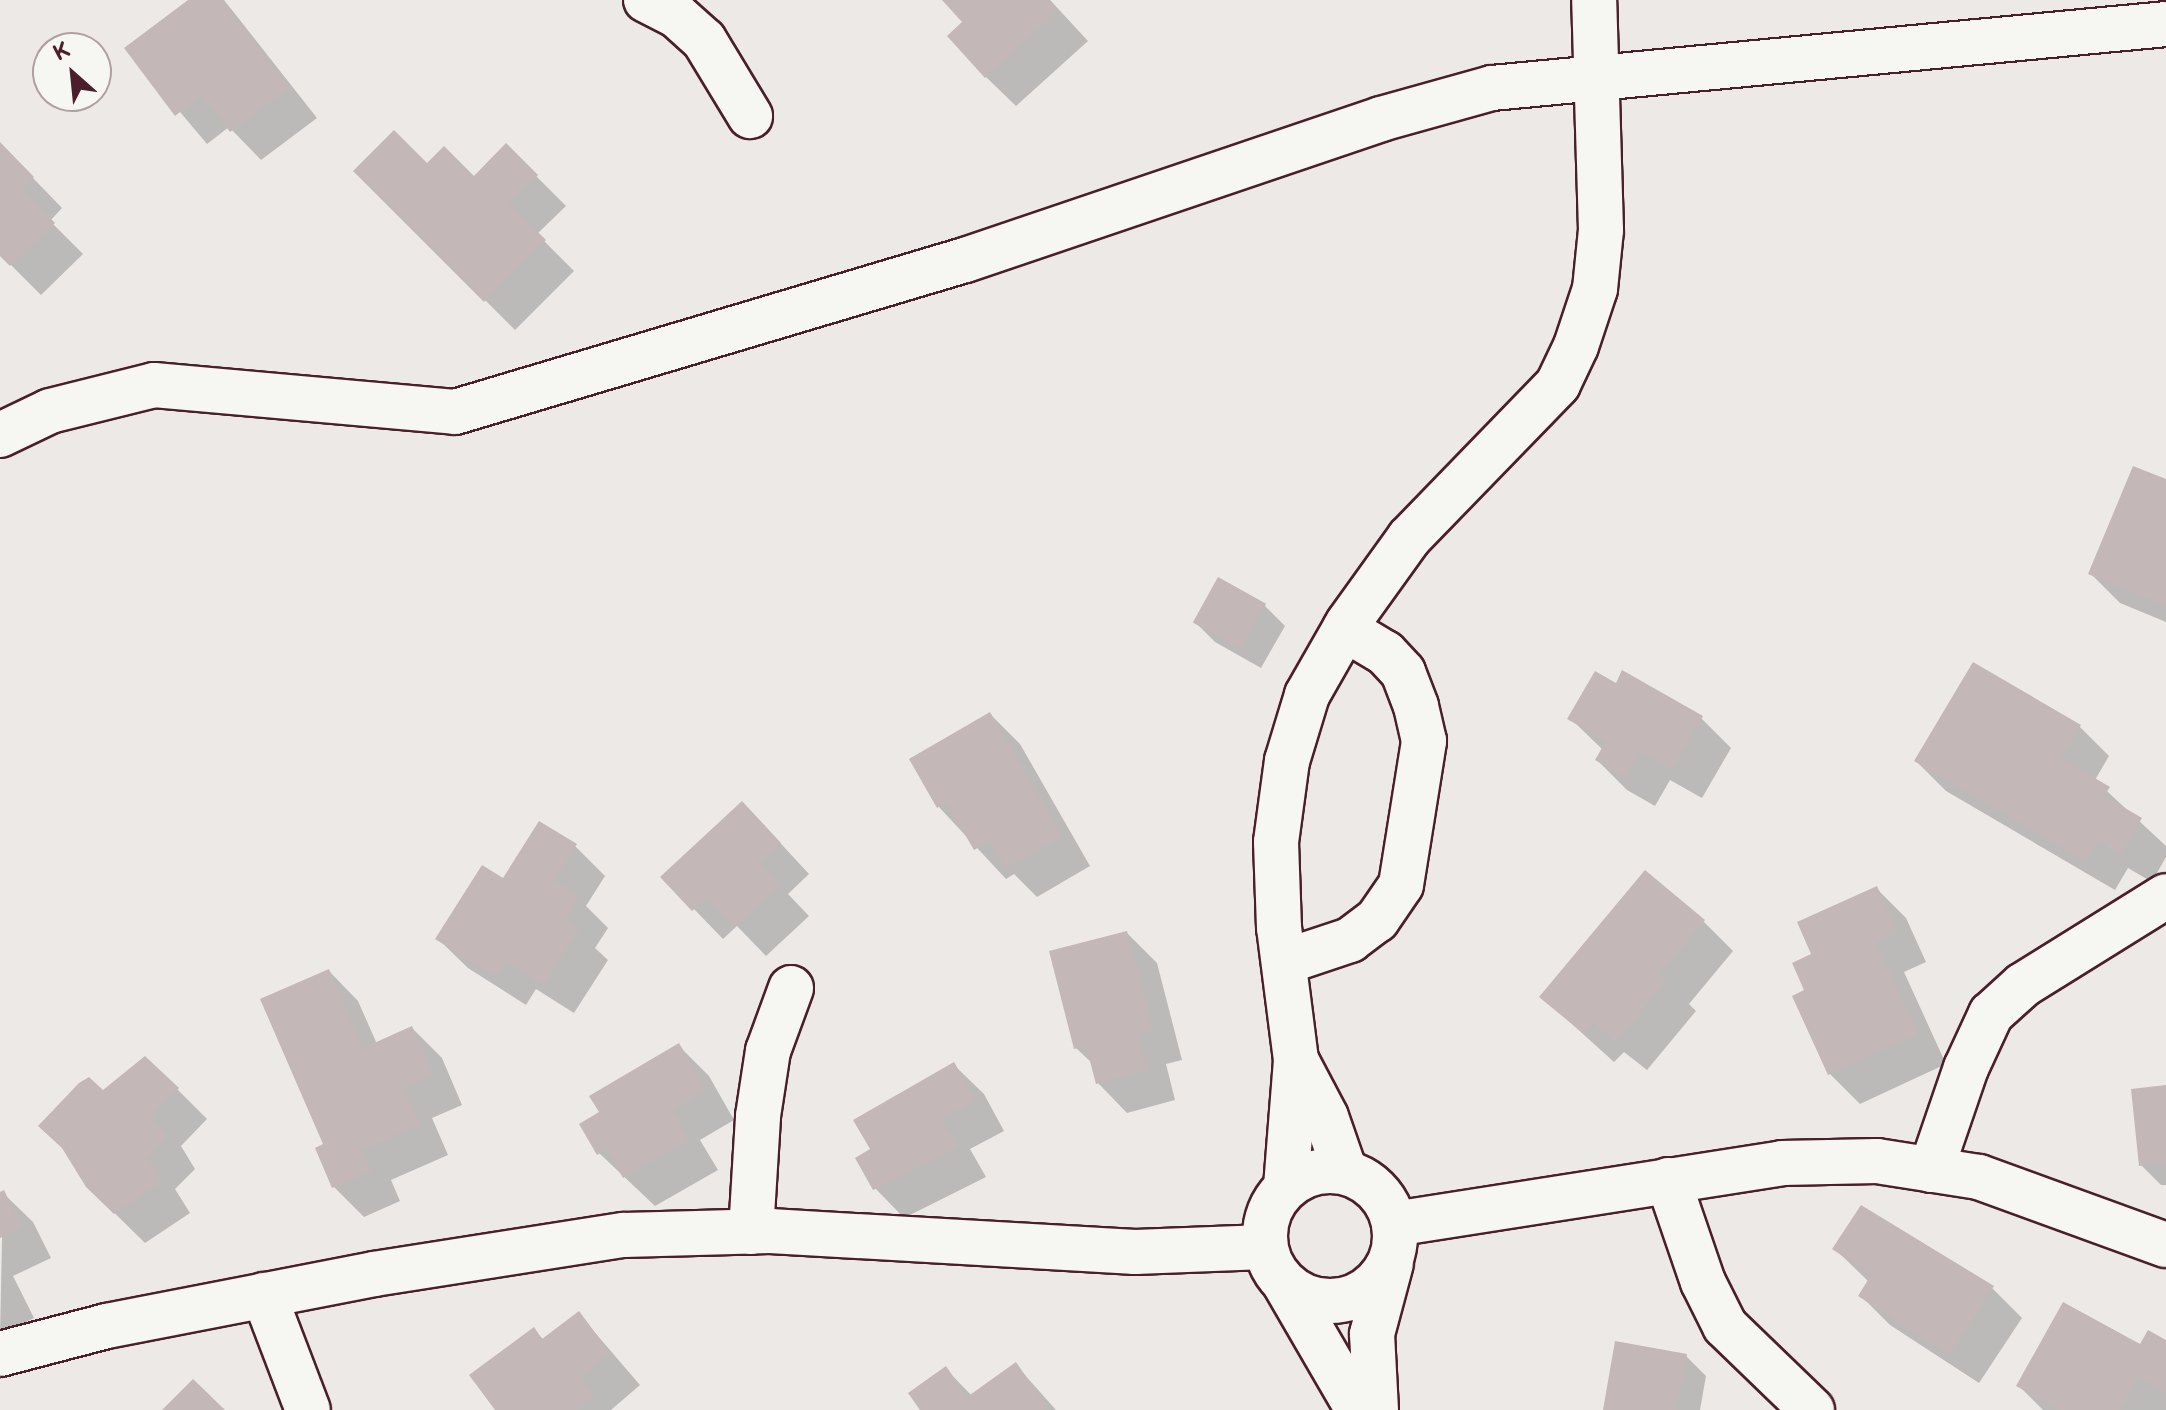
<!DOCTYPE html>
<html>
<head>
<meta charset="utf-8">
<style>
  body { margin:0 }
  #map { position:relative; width:2166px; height:1410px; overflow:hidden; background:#ece9e6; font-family:"Balsamiq Sans",sans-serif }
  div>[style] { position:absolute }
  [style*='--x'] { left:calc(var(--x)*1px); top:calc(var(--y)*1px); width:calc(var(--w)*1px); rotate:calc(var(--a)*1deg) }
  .shadow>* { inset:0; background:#0003 }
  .building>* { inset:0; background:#c4b7b7; transform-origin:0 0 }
  .roads { filter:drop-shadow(2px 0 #4a1f2b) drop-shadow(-2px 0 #4a1f2b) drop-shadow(0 2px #4a1f2b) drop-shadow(0 -2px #4a1f2b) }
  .minor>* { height:44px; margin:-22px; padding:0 22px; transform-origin:22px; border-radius:22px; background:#f6f6f2 }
  .minor>.ring { margin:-22px; padding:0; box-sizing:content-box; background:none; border:44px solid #f6f6f2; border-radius:50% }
  span { translate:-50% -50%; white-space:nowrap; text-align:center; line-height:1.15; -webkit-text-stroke:8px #f6f6f2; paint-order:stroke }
  .north { position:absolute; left:32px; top:32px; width:80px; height:80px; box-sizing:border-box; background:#f6f6f2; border:2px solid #b1a0a2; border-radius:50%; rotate:333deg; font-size:22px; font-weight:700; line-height:32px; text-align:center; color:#4a1f2b }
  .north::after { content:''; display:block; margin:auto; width:28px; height:36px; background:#4a1f2b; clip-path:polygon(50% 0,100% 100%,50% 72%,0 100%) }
</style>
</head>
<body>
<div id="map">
  <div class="shadow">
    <div style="clip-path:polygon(192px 0,224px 0,317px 118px,261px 160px,229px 127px,207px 144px,127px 49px)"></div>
    <div style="clip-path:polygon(944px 0,1050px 0,1088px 41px,1016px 106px,986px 77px,964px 22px)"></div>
    <div style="clip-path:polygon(0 144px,62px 208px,50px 221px,83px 254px,41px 295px,0 254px)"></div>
    <div style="clip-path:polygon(506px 146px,566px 206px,537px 234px,574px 271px,515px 330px,356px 171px,426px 166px,474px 179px)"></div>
    <div style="clip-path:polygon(2166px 481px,2166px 622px,2120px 603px,2090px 573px)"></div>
    <div style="clip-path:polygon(1265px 606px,1285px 626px,1261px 668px,1215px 642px,1195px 622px)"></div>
    <div style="clip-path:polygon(1616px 686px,1701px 718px,1731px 748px,1702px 798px,1670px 780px,1655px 806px,1627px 790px,1597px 760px,1603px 750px,1570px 718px)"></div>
    <div style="clip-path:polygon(990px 714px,1020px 744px,1090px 866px,1037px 897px,1014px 874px,1006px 879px,938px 806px)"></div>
    <div style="clip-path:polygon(2079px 726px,2109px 756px,2095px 780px,2166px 846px,2166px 857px,2152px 882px,2128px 868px,2115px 890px,1946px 791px,1916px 761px)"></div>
    <div style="clip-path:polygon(771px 833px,809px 874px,788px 894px,809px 916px,766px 956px,737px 926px,723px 939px,663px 877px)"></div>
    <div style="clip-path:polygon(575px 846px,605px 876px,586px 906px,608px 928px,595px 948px,608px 960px,574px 1013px,536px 989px,526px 1005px,468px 968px,438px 939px,503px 881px)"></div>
    <div style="clip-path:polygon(1876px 888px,1906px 918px,1926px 962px,1904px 972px,1946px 1064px,1860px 1104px,1830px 1074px,1807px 991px,1814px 955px)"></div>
    <div style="clip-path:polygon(1703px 921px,1733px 951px,1689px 1004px,1696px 1011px,1647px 1070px,1624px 1052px,1614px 1062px,1542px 997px)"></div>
    <div style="clip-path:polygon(1127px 933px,1157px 963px,1182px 1060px,1166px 1064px,1175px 1100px,1127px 1113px,1098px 1083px,1093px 1064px,1076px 1048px)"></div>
    <div style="clip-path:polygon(329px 971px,358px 1001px,377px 1044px,412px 1028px,442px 1058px,462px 1105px,432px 1118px,448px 1155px,391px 1180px,400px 1201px,364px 1217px,334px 1187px,326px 1145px)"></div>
    <div style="clip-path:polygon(679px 1046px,709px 1076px,734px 1120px,700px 1140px,718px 1170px,655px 1206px,599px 1153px,602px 1113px)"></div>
    <div style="clip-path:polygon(954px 1065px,984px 1094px,1004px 1131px,970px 1149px,986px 1177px,904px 1218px,875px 1188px,872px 1150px)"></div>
    <div style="clip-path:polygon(2166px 1088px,2166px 1185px,2161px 1185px,2141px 1165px)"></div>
    <div style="clip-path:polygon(177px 1089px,207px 1119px,181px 1146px,195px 1169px,175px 1189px,190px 1213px,145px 1243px,87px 1186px,103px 1093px)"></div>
    <div style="clip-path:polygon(3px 1193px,33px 1222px,51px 1258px,13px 1276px,34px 1318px,0 1335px)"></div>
    <div style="clip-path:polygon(1835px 1249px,1992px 1288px,2022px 1318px,1979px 1383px,1890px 1325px,1860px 1295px,1869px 1282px)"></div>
    <div style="clip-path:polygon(579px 1314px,640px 1385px,611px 1410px,498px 1410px,534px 1330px,544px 1340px)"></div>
    <div style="clip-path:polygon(2166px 1342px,2166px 1410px,2043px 1410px,2019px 1386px)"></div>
    <div style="clip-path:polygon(1686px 1356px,1706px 1376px,1700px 1410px,1605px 1410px)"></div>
    <div style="clip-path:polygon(1015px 1364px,1056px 1410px,923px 1410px,946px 1369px,972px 1396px)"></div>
  </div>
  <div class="building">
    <div style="clip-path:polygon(188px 0,222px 0,289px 88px,230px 132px,202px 95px,175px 116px,124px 48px)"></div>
    <div style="clip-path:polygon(942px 0,1050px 0,1059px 10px,985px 78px,947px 36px,962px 22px)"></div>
    <div style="clip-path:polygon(394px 130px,427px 163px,444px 146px,474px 176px,506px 143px,538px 175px,509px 203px,546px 240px,484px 302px,353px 171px)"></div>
    <div style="clip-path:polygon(0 142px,34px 177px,22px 190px,55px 223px,10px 266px,0 256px)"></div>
    <div style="clip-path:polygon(2133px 466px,2166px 479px,2166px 606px,2088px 574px)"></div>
    <div style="left:1218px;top:577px;width:55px;height:52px;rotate:29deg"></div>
    <div style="clip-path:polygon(1973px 662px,2081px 725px,2061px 758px,2110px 787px,2104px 796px,2142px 818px,2121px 854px,2098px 840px,2085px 861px,1914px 761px)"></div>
    <div style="clip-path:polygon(1622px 670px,1703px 716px,1672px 769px,1640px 751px,1625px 778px,1595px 760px,1606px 741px,1567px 719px,1595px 671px,1616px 683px)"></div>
    <div style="clip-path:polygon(990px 712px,1062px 836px,1006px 868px,990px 841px,974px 850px,946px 802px,937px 808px,909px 759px)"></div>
    <div style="clip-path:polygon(742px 801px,781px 843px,760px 863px,780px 885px,735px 927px,707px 897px,692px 911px,660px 877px)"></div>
    <div style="clip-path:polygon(539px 821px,577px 844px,554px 880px,579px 897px,565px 920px,579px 929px,543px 985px,506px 961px,496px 977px,435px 939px,482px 865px,503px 878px)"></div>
    <div style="clip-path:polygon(1645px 870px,1705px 920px,1660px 973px,1667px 980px,1616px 1042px,1593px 1023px,1584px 1034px,1539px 997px)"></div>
    <div style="clip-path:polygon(1877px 886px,1898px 932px,1876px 942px,1918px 1034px,1828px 1075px,1792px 996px,1804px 990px,1792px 963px,1811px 954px,1797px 922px)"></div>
    <div style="clip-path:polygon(1127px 931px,1153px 1030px,1138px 1035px,1147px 1070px,1096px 1084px,1086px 1046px,1074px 1049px,1049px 951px)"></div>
    <div style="clip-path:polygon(329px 969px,363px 1048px,412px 1026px,433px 1075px,404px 1088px,420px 1125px,362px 1150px,372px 1171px,332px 1188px,315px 1148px,323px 1144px,260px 999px)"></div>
    <div style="clip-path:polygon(679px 1043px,706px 1090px,672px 1110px,689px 1140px,623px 1178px,607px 1149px,597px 1155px,579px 1124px,599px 1112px,589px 1096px)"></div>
    <div style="clip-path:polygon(145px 1056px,179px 1088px,152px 1115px,166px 1138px,147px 1158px,162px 1182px,114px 1214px,86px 1187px,62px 1148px,38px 1126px,79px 1083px,89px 1077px,103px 1090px)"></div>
    <div style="clip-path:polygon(954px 1062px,976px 1100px,942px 1119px,958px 1147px,873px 1190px,855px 1158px,870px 1149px,853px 1120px)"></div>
    <div style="clip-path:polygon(2166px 1085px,2166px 1163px,2139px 1166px,2131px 1089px)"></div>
    <div style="clip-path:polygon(4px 1190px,22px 1228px,0 1238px,0 1192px)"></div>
    <div style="clip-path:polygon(1861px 1205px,1994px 1286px,1949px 1355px,1858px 1296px,1871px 1275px,1832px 1249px)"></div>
    <div style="clip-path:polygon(2063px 1302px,2140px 1344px,2148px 1330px,2166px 1340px,2166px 1393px,2138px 1377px,2120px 1410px,2059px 1410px,2016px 1386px)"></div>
    <div style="clip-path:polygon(579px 1311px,611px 1354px,581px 1377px,595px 1396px,576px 1410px,495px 1410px,469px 1375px,534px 1327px,542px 1339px)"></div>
    <div style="clip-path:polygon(1615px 1341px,1687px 1354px,1677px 1410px,1603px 1410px)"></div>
    <div style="clip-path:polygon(1016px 1362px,1047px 1407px,1043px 1410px,920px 1410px,908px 1393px,946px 1366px,967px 1397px)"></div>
    <div style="clip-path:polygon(193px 1379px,225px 1410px,162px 1410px)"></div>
  </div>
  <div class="roads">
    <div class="minor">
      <div style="--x:646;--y:0;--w:34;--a:27"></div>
      <div style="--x:676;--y:15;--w:38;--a:42"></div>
      <div style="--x:704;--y:40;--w:89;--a:58.8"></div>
      <div style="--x:0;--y:435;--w:55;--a:-25.6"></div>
      <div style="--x:50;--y:411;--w:107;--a:-14"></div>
      <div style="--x:154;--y:385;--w:302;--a:5.1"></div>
      <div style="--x:455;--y:412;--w:532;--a:-16.6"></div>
      <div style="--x:965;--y:260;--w:439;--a:-18.7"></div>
      <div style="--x:1381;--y:119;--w:115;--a:-15.6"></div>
      <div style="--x:1492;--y:88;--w:677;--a:-5.42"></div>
      <div style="--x:1284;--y:962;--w:70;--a:-18.4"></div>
      <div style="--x:1350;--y:940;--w:34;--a:-37"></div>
      <div style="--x:1377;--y:920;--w:42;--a:-55.6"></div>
      <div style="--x:1401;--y:885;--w:146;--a:-80.9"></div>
      <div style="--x:1424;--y:741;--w:36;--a:-103"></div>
      <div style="--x:1416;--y:706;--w:36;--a:-111"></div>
      <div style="--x:1403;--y:672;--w:26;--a:-133"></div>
      <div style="--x:1385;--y:653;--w:47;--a:-149"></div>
      <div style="--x:1296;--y:1060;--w:64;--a:62.2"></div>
      <div style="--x:1326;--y:1117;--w:58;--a:70.9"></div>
      <div style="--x:1931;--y:1170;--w:108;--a:-71.1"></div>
      <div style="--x:1966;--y:1068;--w:60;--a:-65.2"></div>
      <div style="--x:1991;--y:1014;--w:43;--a:-42.2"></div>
      <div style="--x:2023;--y:985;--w:168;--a:-31.9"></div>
      <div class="ring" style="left:1265px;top:1171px;width:86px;height:86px"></div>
      <div style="--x:1668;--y:1180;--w:108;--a:71.1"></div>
      <div style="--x:1703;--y:1282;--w:49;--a:63.4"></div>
      <div style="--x:1725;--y:1326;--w:121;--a:44"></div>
      <div style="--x:1286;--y:1187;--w:127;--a:-85.5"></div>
      <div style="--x:1296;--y:1060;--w:133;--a:-97.3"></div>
      <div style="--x:1279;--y:928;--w:86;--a:-92"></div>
      <div style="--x:1276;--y:842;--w:82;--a:-82.3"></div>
      <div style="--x:1287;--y:761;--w:69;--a:-73.1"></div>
      <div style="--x:1307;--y:695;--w:83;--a:-60.3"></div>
      <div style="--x:1348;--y:623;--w:105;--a:-54.3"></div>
      <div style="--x:1409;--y:538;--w:214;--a:-45.9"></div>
      <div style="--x:1558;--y:384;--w:42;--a:-64.7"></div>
      <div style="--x:1576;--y:346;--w:60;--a:-71.6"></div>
      <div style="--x:1595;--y:289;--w:59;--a:-84.2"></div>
      <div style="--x:1601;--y:230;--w:230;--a:-91.7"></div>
      <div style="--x:1394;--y:1224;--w:393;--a:-8.9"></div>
      <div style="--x:1782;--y:1163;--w:95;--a:-1.2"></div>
      <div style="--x:1877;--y:1161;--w:103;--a:8.9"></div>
      <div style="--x:1979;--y:1177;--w:199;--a:20"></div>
      <div style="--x:751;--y:1232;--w:116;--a:-86.5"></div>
      <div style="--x:758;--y:1116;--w:66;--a:-81.3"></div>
      <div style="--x:768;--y:1051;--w:67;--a:-69.9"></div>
      <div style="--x:1285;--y:1284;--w:146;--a:59.9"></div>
      <div style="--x:264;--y:1295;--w:123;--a:69.1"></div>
      <div style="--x:0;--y:1354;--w:111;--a:-14.7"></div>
      <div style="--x:107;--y:1326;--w:272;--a:-11"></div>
      <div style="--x:374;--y:1274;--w:253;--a:-8.9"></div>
      <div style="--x:624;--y:1235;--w:146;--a:-1.6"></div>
      <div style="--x:770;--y:1231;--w:366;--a:3.3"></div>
      <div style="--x:1135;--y:1252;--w:130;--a:-2.2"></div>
      <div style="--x:1376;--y:1410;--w:76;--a:-93"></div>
      <div style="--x:1372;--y:1334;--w:73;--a:-75"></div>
    </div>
  </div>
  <div class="north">K</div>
</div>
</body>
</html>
